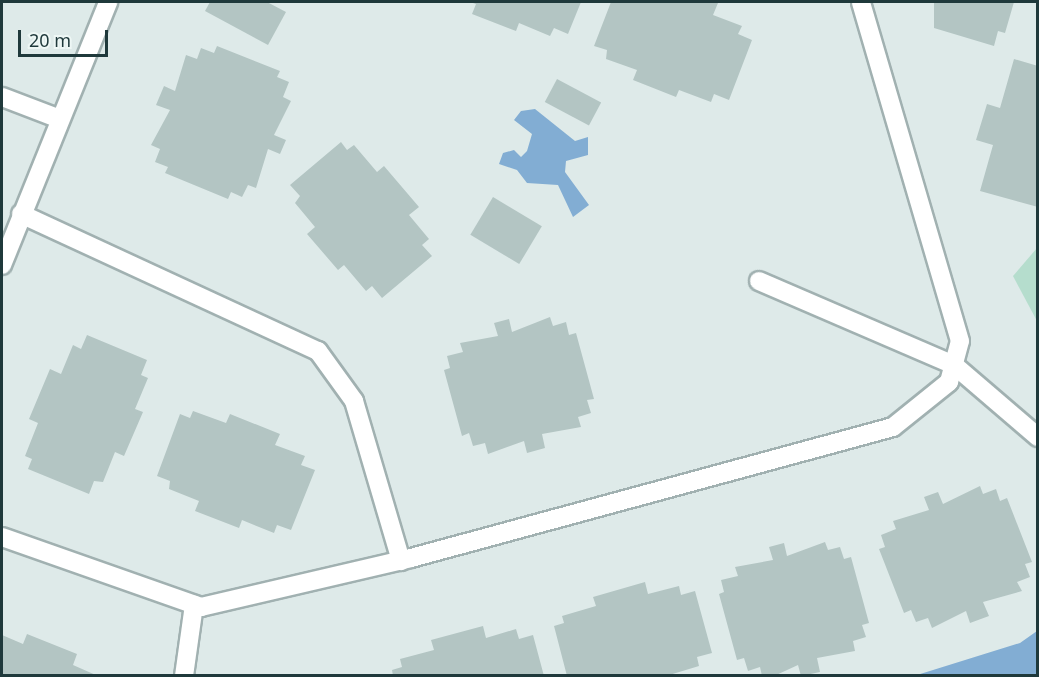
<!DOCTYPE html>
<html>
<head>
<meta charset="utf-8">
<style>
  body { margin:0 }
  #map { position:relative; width:1039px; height:677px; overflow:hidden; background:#deeae9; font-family:"Noto Sans",sans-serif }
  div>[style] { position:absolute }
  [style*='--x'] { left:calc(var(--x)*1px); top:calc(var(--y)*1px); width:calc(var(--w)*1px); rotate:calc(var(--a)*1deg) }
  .green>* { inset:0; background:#b5ddcd }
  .water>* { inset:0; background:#82add3 }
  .building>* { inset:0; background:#b3c5c3; transform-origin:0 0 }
  .roads { filter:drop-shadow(2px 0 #a1b1b1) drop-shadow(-2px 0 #a1b1b1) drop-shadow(0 2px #a1b1b1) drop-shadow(0 -2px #a1b1b1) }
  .minor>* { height:18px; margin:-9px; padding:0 9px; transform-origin:9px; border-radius:9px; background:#fff }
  span { translate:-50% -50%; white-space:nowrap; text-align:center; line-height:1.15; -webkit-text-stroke:6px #eef7f5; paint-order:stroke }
  .frame { position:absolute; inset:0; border:3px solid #1f393b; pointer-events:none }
  .scale { position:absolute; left:18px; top:30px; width:90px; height:27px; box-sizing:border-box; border:3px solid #1f393b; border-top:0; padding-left:8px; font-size:18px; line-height:21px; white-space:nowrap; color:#1f393b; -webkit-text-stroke:4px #eef7f5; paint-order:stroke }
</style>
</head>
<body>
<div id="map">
  <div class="green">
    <div style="clip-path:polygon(1037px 248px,1037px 321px,1013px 276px)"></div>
  </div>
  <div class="water">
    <div style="clip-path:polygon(535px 109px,575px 141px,588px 137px,588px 155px,566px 161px,565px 172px,589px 205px,573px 217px,558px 185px,527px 183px,517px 170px,499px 164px,503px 153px,514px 150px,521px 157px,527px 151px,532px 134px,514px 120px,521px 111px)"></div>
    <div style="clip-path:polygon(1037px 631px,1037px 675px,917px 675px,1020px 643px)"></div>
  </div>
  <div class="building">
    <div style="clip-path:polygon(210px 2px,267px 2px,286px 12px,268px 45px,205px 11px)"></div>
    <div style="clip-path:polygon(470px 2px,581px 2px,568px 34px,554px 28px,550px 36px,519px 23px,516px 31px,472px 14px,476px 4px)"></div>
    <div style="clip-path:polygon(611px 2px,718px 3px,713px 15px,742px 26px,738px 34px,752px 40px,729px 100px,714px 94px,711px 102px,679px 90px,676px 97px,633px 80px,637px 70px,606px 59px,607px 50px,594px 46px)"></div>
    <div style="clip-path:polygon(934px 2px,1014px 2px,1005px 33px,998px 31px,994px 46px,934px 28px)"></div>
    <div style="clip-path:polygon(217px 46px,280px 71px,277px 77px,289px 82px,283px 97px,291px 101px,274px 135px,286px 140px,280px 154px,268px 149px,256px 188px,248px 185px,242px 197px,231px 192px,228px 199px,165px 173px,168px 167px,155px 162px,160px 149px,151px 145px,170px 110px,156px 105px,164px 86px,175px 91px,186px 55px,197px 59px,201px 48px,214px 53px)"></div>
    <div style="clip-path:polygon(1014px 59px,1038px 66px,1038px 207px,980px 191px,993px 145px,976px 140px,987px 104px,1000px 108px)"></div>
    <div style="left:557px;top:79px;width:50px;height:26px;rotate:28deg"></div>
    <div style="clip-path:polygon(341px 142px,347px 150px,354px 145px,377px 172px,384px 166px,419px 207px,409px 215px,429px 239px,422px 245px,432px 256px,382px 298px,372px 286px,366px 291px,344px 265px,338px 270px,307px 234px,315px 227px,295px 203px,300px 196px,290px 185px)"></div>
    <div style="left:493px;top:197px;width:57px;height:44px;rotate:31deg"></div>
    <div style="clip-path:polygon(550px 317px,553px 326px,566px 322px,569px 335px,576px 333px,594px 399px,587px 400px,591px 413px,578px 417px,581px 427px,542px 434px,545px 448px,527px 453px,524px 441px,488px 454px,485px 443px,473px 446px,469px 433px,462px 436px,444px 370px,450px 368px,447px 356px,463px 352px,460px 343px,498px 336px,494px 323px,509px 319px,512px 332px)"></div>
    <div style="clip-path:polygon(87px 335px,147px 360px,141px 375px,148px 378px,135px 409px,143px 412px,124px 456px,115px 452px,103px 482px,94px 481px,89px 494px,28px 469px,32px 459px,25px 456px,38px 423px,29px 419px,50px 369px,61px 374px,73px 345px,81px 349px)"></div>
    <div style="clip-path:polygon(193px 411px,226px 423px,230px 414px,280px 434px,275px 445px,305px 456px,301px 465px,315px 470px,291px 530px,277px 525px,274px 533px,242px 520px,239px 528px,195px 511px,199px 501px,169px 489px,170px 481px,157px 476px,180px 414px,190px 418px)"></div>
    <div style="clip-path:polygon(980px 486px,983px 494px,996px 489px,1000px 501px,1007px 498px,1032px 562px,1025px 564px,1030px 577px,1017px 582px,1022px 591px,983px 602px,989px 616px,970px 623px,966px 611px,932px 628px,928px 618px,916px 622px,911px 610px,904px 613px,879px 549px,885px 547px,881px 535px,896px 529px,893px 521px,929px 510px,924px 497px,938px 492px,943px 504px)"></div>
    <div style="clip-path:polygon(825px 542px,828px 550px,840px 547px,844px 559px,851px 557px,869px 623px,862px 625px,866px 637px,853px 641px,855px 651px,817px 658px,820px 672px,801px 676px,798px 665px,774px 676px,762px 676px,760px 667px,748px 671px,744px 658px,737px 660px,719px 594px,724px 592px,721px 580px,738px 576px,735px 567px,773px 560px,769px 547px,784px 543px,787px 556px)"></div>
    <div style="clip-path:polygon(645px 582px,648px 594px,679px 586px,681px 595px,695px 591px,712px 653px,697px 657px,699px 666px,666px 676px,567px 676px,554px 626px,564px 623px,562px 616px,596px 606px,593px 597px)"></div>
    <div style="clip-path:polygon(483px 626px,486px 638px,516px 629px,519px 639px,533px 635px,544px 676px,393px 676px,392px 670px,402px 667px,400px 659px,434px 650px,431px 640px)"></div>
    <div style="clip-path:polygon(27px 634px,77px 654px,73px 665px,98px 676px,2px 676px,2px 635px,23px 644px)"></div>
  </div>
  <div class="roads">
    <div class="minor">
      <div style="--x:2;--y:97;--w:62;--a:20.8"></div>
      <div style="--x:21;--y:214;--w:327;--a:24.8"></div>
      <div style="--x:318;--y:351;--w:62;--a:54.2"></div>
      <div style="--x:354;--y:401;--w:167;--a:73.6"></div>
      <div style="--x:2;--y:265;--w:284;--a:-68"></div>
      <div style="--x:759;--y:281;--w:212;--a:23.3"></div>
      <div style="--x:954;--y:365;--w:111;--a:40.6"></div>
      <div style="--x:2;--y:537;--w:211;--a:19.4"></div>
      <div style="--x:201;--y:607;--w:216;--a:-13.1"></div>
      <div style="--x:411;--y:558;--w:499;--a:-15.2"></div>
      <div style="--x:893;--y:427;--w:72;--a:-38.8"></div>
      <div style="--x:949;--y:382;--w:42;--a:-75"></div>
      <div style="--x:960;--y:341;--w:353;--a:-106.3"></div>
      <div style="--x:184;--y:676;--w:72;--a:-82"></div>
    </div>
  </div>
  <div class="frame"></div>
  <div class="scale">20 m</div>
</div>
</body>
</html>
